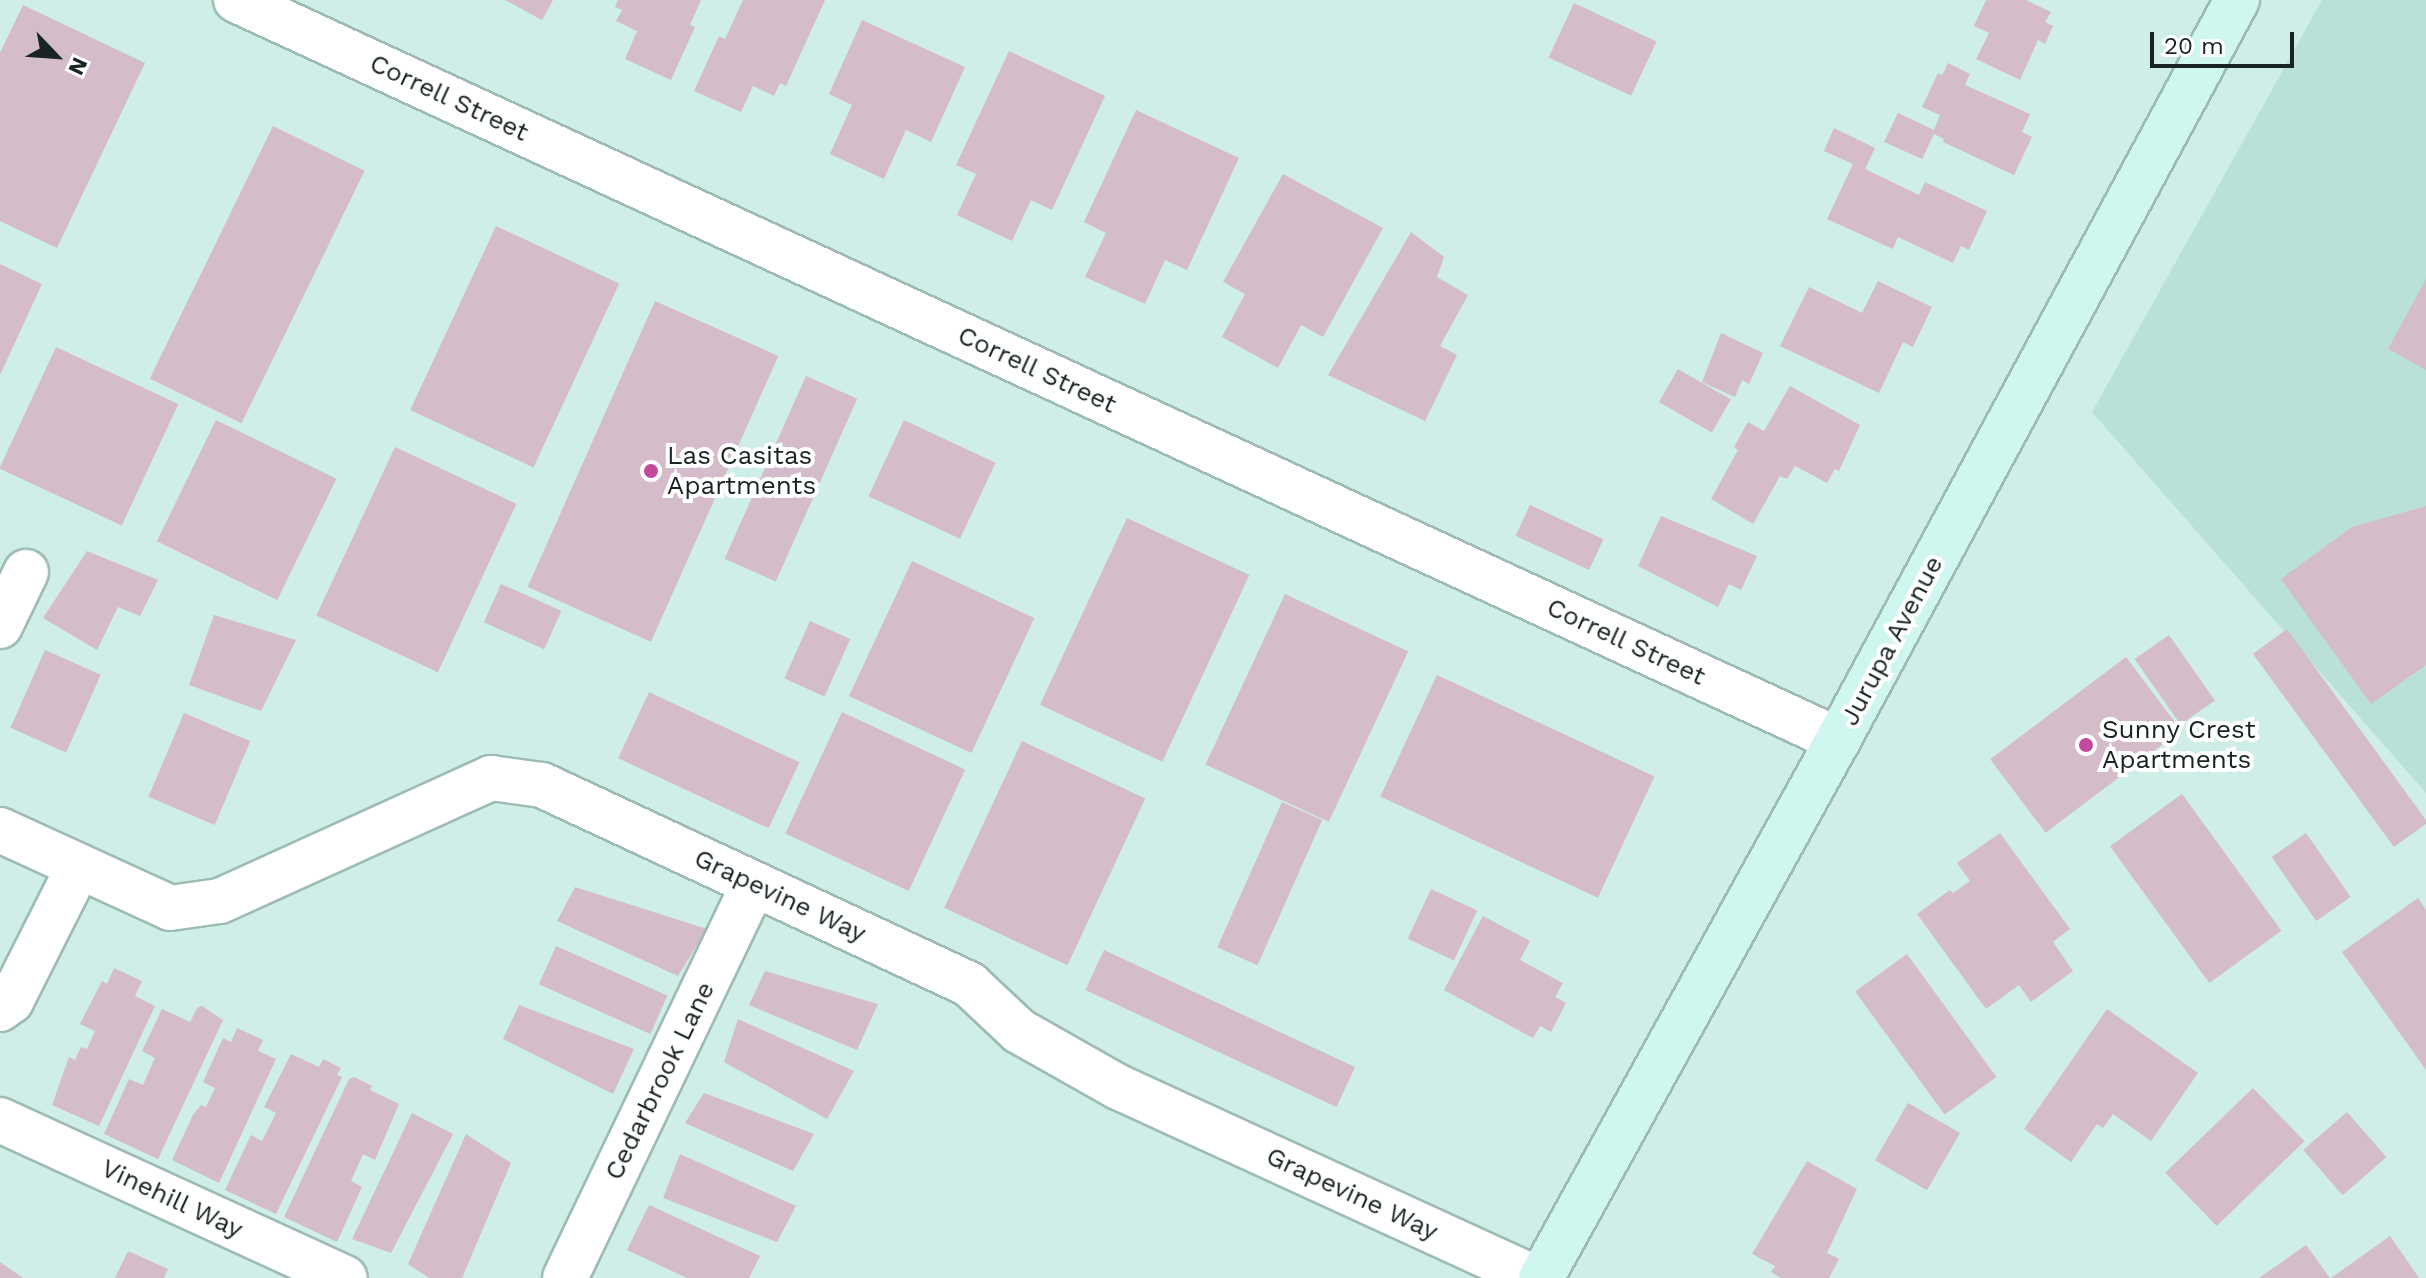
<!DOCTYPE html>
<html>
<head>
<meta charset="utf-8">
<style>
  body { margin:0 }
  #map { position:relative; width:2426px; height:1278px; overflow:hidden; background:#cfeee7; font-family:"Work Sans",sans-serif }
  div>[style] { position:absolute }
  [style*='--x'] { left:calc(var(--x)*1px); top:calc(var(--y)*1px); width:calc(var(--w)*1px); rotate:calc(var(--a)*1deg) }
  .built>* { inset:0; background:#bae1d8 }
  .building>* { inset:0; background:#d4bcca; transform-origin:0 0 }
  .roads { filter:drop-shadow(2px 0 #9dbbb4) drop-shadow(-2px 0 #9dbbb4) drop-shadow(0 2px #9dbbb4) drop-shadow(0 -2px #9dbbb4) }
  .minor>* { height:44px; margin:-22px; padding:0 22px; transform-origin:22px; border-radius:22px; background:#fff }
  .secondary>* { height:44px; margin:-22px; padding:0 22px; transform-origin:22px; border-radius:22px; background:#d0f6f0 }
  .dots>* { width:22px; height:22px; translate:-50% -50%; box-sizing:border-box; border:4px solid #fff; border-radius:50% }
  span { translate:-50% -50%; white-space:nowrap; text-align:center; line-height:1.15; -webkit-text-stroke:8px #fff; paint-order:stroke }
  .street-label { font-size:26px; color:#182421 }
  .poi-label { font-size:26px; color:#182421 }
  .left { translate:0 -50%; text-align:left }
  .north { position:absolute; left:16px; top:16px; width:80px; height:80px; -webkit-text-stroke:6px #fff; paint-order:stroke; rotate:115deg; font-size:22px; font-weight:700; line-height:32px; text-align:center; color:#182421 }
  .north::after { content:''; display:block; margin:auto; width:28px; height:36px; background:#182421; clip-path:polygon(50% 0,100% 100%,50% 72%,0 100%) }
  .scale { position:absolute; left:2150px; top:32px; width:144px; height:36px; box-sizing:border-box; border:4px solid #182421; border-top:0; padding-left:10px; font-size:24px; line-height:28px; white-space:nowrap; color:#182421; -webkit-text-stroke:6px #fff; paint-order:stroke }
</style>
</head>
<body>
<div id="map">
  <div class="built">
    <div style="clip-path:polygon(2322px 0,2426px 0,2426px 793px,2092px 412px)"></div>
  </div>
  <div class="building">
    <div style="clip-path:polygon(505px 0,553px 0,542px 20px)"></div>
    <div style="clip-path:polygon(618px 0,701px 0,690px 25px,695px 27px,671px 80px,625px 59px,637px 31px,616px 21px,622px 10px,615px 7px)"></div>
    <div style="clip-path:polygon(743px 0,825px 0,786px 86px,780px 83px,774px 96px,753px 86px,741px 112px,694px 91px,719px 36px,725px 39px)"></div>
    <div style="clip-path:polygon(1986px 0,2026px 0,2051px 12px,2045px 22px,2053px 26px,2045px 44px,2038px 40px,2020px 80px,1976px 59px,1989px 33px,1974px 26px)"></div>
    <div style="left:1574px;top:3px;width:91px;height:60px;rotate:25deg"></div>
    <div style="clip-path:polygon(23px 5px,145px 63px,57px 248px,0 221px,0 53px)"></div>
    <div style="clip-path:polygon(862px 20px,965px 67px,931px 142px,906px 130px,884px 179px,830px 154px,852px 105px,829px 94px)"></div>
    <div style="clip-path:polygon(1009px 51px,1105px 96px,1052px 210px,1031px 200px,1012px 241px,957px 215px,976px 174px,956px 165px)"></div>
    <div style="clip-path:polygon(1948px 63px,1970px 74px,1965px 85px,2030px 114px,2022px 132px,2032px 137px,2014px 175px,1943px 142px,1944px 139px,1934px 134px,1922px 159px,1884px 142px,1898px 113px,1934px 130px,1940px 115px,1922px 107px,1938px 73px,1942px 75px)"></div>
    <div style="clip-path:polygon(1136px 110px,1239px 158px,1187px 270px,1165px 260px,1145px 304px,1085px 277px,1106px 233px,1084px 222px)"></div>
    <div style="left:273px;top:126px;width:102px;height:281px;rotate:26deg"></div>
    <div style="clip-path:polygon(1834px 128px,1875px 148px,1865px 169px,1919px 195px,1925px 182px,1987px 211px,1969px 250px,1961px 246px,1953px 263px,1898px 237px,1893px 249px,1827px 219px,1853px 164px,1824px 151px)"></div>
    <div style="clip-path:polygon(1283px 174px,1383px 228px,1323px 337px,1301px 325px,1278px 368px,1222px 337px,1245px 294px,1223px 282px)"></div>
    <div style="left:496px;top:226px;width:136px;height:203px;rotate:25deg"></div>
    <div style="clip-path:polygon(1411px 232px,1444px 257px,1437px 277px,1468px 295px,1440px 346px,1457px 355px,1425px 421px,1328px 375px)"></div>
    <div style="clip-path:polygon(0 264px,42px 284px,0 375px)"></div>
    <div style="clip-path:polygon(2426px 279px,2426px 370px,2388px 349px)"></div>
    <div style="clip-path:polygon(1878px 281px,1932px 307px,1913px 347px,1903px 342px,1879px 393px,1780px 346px,1809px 287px,1862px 313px)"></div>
    <div style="left:655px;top:301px;width:135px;height:313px;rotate:24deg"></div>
    <div style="clip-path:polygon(1721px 333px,1763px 353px,1749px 384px,1742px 380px,1735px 397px,1702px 382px)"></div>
    <div style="left:56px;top:347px;width:135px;height:134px;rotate:25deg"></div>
    <div style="left:1678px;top:369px;width:61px;height:38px;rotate:30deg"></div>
    <div style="left:806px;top:376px;width:56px;height:200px;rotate:24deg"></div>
    <div style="clip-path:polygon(1790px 386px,1860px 425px,1839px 471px,1835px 469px,1827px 483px,1795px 466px,1787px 479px,1780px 476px,1753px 524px,1711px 499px,1738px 450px,1734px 447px,1748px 422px,1764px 431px)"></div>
    <div style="left:216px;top:420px;width:134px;height:135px;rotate:26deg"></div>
    <div style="left:904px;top:420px;width:101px;height:84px;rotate:25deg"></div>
    <div style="left:395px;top:447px;width:134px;height:186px;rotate:25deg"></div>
    <div style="left:1530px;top:505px;width:81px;height:34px;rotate:25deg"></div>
    <div style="clip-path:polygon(2426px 506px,2426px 665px,2371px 704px,2281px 579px,2352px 527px)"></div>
    <div style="clip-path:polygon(1661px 516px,1757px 556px,1741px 590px,1729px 584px,1718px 607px,1638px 566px)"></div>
    <div style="left:1127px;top:518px;width:135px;height:206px;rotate:25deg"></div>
    <div style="clip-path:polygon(87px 551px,158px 580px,140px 616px,118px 607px,97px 650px,43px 618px)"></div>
    <div style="left:912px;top:561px;width:135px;height:149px;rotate:25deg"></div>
    <div style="left:501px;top:584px;width:66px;height:42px;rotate:24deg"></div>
    <div style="left:1285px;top:594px;width:136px;height:188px;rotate:25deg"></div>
    <div style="clip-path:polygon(214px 615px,296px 640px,261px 711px,189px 685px)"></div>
    <div style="left:810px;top:621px;width:44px;height:63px;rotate:24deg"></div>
    <div style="clip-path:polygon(2287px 629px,2426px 820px,2426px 824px,2394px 847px,2253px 654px)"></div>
    <div style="left:2169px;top:635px;width:80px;height:42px;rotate:55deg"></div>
    <div style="left:45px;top:650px;width:61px;height:85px;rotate:24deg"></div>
    <div style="left:2126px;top:657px;width:92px;height:170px;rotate:53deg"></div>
    <div style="left:1437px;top:675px;width:240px;height:134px;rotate:25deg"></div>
    <div style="left:649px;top:692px;width:166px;height:73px;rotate:25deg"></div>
    <div style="left:842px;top:712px;width:136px;height:134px;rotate:25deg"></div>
    <div style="left:184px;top:713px;width:72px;height:91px;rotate:23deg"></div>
    <div style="left:1022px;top:741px;width:136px;height:184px;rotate:25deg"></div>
    <div style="left:2182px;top:794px;width:169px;height:89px;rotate:54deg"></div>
    <div style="left:1282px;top:802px;width:44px;height:159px;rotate:24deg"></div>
    <div style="clip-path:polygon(2000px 833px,2070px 929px,2053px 942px,2073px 971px,2031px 1002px,2019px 985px,1986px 1009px,1917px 914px,1950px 890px,1953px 893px,1970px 881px,1957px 863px)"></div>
    <div style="left:2306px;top:833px;width:78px;height:42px;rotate:55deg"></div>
    <div style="clip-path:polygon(575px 887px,707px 929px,678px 976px,557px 921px)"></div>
    <div style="left:1431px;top:889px;width:51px;height:55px;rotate:25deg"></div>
    <div style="clip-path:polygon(2418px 898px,2426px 910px,2426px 1070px,2342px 952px)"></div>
    <div style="clip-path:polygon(1483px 916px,1530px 941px,1520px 960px,1563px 983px,1555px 997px,1566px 1003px,1551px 1032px,1540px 1026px,1533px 1038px,1444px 990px)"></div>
    <div style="left:556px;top:946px;width:122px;height:42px;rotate:24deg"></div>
    <div style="left:1104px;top:950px;width:277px;height:44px;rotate:25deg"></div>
    <div style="left:1907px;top:954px;width:152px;height:64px;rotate:54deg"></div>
    <div style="clip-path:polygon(114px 968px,142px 981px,135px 996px,155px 1006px,99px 1126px,52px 1105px,69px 1057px,75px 1060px,81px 1047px,87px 1049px,95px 1031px,80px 1024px,102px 981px,107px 984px)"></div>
    <div style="clip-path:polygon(765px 971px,878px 1004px,857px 1050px,749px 1005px)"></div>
    <div style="clip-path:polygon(519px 1005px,634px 1049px,613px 1094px,503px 1039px)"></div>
    <div style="clip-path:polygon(202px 1006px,223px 1020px,158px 1159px,104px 1134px,129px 1079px,143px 1085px,155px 1058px,142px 1051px,162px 1009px,190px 1022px,197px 1008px)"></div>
    <div style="clip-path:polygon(2107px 1009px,2198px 1073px,2151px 1141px,2113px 1114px,2103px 1128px,2097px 1124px,2071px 1162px,2024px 1129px)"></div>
    <div style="clip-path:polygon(738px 1019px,854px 1071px,827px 1119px,724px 1062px)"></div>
    <div style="clip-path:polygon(237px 1028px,263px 1040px,258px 1051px,276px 1059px,219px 1183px,172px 1160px,193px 1115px,201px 1105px,206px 1107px,215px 1088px,203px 1082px,223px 1038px,231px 1042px)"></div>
    <div style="clip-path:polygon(291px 1054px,319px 1067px,323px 1059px,341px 1068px,337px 1075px,342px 1077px,276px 1214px,225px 1190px,251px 1135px,262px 1141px,276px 1113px,264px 1107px)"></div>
    <div style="clip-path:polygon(354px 1077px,372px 1086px,370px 1090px,399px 1104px,375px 1160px,363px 1154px,351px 1181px,362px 1187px,337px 1242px,284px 1217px,349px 1079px)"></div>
    <div style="left:2253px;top:1088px;width:74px;height:122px;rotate:46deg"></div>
    <div style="clip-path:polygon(704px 1093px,814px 1134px,793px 1171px,685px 1123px)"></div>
    <div style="left:1908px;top:1103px;width:60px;height:66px;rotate:30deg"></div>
    <div style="left:2347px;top:1112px;width:60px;height:58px;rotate:49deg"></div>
    <div style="clip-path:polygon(412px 1113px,453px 1134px,391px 1253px,352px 1239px)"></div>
    <div style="clip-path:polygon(466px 1134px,511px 1163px,462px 1278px,429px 1278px,408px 1264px)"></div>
    <div style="clip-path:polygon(680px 1154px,796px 1206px,777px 1242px,663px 1198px)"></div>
    <div style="clip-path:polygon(1807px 1161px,1857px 1189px,1827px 1253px,1839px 1259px,1829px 1278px,1781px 1278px,1771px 1272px,1775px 1266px,1752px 1254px)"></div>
    <div style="clip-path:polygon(649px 1205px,760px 1256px,749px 1278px,687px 1278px,627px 1250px)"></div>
    <div style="clip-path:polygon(2390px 1236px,2419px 1278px,2331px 1278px)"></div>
    <div style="clip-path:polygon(2306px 1245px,2330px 1278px,2259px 1278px)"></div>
    <div style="clip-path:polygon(128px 1251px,168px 1269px,164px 1278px,115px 1278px)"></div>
    <div style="clip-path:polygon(0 1262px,23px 1278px,0 1278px)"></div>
  </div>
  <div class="roads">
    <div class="minor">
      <div style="--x:236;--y:0;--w:1765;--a:24.79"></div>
      <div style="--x:0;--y:626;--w:60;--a:-64.3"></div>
      <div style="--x:0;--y:830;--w:187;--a:24.6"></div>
      <div style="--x:170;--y:908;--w:50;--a:-8"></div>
      <div style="--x:220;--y:901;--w:298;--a:-24.4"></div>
      <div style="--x:491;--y:778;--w:51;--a:7.8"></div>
      <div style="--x:542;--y:785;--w:472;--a:25"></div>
      <div style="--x:970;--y:985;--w:67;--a:43.2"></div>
      <div style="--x:1019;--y:1031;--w:114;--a:29.5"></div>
      <div style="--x:1118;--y:1087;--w:460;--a:24.6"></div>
      <div style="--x:0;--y:1009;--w:14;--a:-36"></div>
      <div style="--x:11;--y:1001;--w:151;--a:-63.3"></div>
      <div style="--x:0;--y:1120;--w:379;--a:24.6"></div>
      <div style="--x:565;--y:1278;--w:437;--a:-64.4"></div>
    </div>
    <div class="secondary">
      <div style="--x:1541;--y:1278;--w:615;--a:-61.1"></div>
      <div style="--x:1838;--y:740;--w:841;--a:-61.67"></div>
    </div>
  </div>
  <div class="dots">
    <div style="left:651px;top:471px;background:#c24a9e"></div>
    <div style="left:2086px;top:745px;background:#c24a9e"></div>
  </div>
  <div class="street-label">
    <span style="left:449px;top:98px;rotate:25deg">Correll Street</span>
    <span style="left:1037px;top:370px;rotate:25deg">Correll Street</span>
    <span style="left:1892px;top:641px;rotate:-62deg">Jurupa Avenue</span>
    <span style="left:1626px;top:642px;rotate:25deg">Correll Street</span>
    <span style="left:780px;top:896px;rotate:25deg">Grapevine Way</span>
    <span style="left:660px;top:1081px;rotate:-64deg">Cedarbrook Lane</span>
    <span style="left:1352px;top:1194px;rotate:25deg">Grapevine Way</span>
    <span style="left:172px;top:1199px;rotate:25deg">Vinehill Way</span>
  </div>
  <div class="poi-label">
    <span class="left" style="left:667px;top:471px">Las Casitas<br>Apartments</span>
    <span class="left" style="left:2102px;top:745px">Sunny Crest<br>Apartments</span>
  </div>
  <div class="north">N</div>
  <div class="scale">20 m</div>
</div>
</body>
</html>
